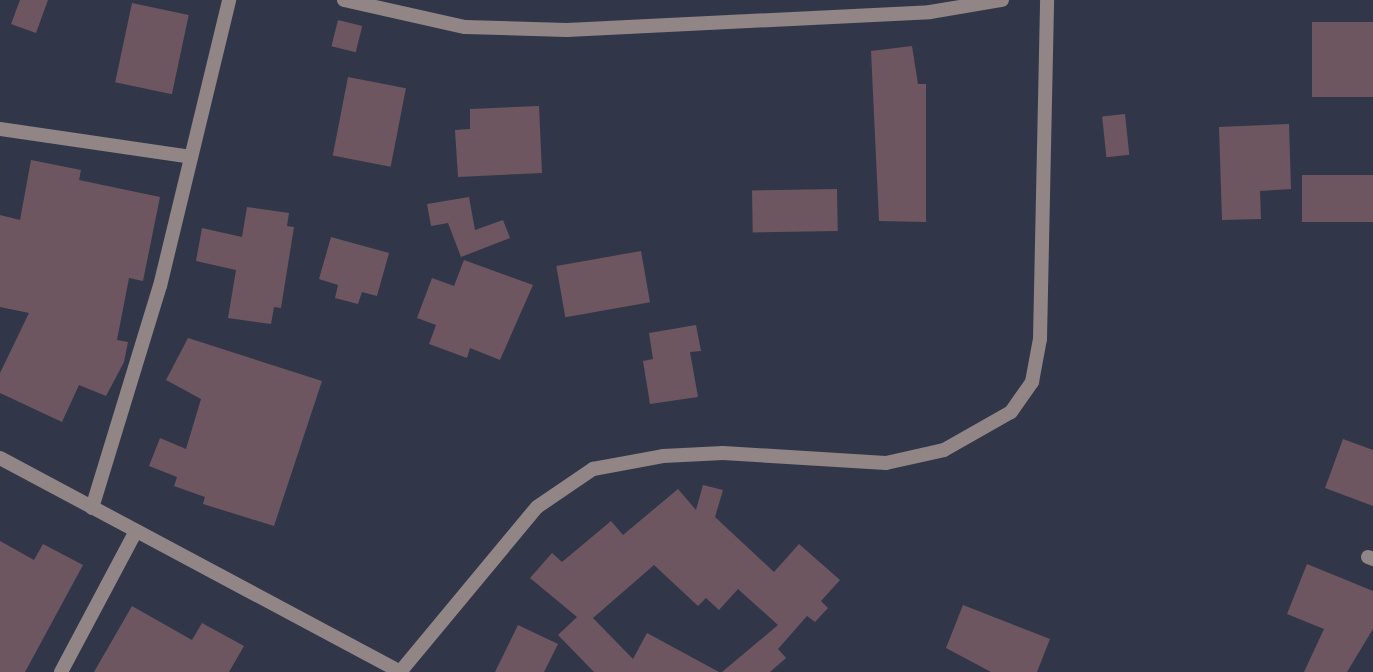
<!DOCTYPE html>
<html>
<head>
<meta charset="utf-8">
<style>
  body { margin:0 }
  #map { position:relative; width:1373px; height:672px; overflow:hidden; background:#313749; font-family:Poppins,sans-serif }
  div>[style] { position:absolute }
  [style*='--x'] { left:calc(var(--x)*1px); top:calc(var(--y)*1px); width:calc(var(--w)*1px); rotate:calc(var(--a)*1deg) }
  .building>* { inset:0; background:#6d5660; transform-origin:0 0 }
  .service>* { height:14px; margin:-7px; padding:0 7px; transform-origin:7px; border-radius:7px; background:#928585 }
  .minor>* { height:14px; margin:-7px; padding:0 7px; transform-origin:7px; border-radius:7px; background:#928585 }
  span { translate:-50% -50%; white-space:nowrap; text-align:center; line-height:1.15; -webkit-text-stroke:5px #1c1f27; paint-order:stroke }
</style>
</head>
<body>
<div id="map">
  <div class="building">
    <div style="clip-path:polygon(20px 0,48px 0,36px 33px,11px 24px)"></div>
    <div style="left:132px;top:3px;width:58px;height:81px;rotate:12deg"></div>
    <div style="left:338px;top:20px;width:25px;height:27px;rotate:14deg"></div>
    <div style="left:1312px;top:22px;width:61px;height:75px"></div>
    <div style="clip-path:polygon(912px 46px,918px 84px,926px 84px,926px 222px,879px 221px,871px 51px)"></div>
    <div style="left:348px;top:77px;width:59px;height:80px;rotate:11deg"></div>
    <div style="clip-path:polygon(539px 106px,542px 173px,458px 177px,455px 130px,470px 129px,470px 109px)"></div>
    <div style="left:1125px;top:114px;width:41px;height:23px;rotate:84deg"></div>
    <div style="clip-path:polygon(1289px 124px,1291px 189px,1260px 191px,1261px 219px,1222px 220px,1219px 127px)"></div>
    <div style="clip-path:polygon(31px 160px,81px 170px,79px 180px,160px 197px,143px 281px,129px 278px,117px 340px,128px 342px,124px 362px,106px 396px,79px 385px,62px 422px,0 393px,0 373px,29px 313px,0 307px,0 215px,20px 220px)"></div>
    <div style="left:1373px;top:175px;width:47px;height:71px;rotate:90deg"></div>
    <div style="left:837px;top:189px;width:42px;height:85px;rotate:89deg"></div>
    <div style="clip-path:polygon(469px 197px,475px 230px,503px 220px,510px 238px,461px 257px,448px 223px,431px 226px,427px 204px)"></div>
    <div style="clip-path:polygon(247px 207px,289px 213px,287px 226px,294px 227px,281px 308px,274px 307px,271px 324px,228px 318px,236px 270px,196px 261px,202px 228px,242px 237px)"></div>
    <div style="clip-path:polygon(331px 237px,389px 253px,377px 296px,362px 292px,358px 304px,335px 298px,338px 285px,319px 279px)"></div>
    <div style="left:641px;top:251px;width:52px;height:86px;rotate:80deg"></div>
    <div style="clip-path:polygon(464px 260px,533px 285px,500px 360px,470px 348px,467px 358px,429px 344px,436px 325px,417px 318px,432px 278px,454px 286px)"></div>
    <div style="clip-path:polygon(696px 325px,701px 351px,690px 352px,698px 397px,650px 404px,643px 361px,653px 359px,649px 333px)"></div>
    <div style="clip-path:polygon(188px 338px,322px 381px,274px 526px,203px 504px,205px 497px,174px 486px,177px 477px,149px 466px,160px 438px,186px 449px,201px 399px,166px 380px)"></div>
    <div style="clip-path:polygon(1343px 439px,1373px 450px,1373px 506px,1325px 488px)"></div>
    <div style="clip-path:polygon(703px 485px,723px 490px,715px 517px,774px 572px,799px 544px,840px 580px,821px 601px,828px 608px,815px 622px,807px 616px,778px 649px,786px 658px,770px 672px,722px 672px,778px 625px,738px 589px,719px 610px,706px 598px,698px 606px,654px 565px,593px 618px,633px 659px,647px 633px,719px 672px,594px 672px,558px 635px,577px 617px,530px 578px,552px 553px,562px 562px,611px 521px,623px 535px,678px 489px,696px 510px)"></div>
    <div style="clip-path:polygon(0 541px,34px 560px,43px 544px,83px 565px,25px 672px,0 672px)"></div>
    <div style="clip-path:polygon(1307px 564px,1373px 591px,1373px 629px,1347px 672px,1304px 672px,1324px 629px,1287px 614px)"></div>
    <div style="clip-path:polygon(963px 605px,1050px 639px,1037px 672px,991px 672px,946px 648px)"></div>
    <div style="clip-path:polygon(132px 606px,192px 640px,202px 623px,244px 646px,229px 672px,94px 672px)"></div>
    <div style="clip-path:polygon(518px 625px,558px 644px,544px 672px,495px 672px)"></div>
  </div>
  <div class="service">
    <div style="--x:1368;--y:557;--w:5;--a:22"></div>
  </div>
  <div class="minor">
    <div style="--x:344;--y:0;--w:124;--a:12.6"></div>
    <div style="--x:465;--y:27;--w:102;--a:1.7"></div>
    <div style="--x:567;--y:30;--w:363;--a:-2.8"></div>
    <div style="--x:930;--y:12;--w:73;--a:-9.5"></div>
    <div style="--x:0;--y:129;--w:193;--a:8.3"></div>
    <div style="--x:0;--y:458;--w:454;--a:28.1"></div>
    <div style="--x:92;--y:508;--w:232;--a:-73"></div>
    <div style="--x:160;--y:286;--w:294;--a:-76.4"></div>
    <div style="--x:61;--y:672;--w:157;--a:-62"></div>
    <div style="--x:400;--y:672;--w:214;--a:-50.3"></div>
    <div style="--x:537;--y:507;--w:68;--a:-34.2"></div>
    <div style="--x:593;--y:469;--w:71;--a:-10.5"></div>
    <div style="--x:663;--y:456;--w:60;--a:-2.9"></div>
    <div style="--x:723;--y:453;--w:163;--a:3.5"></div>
    <div style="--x:886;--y:463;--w:59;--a:-12.6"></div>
    <div style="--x:944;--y:450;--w:77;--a:-29.6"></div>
    <div style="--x:1011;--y:412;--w:37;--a:-55"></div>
    <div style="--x:1032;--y:382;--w:44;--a:-79.5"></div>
    <div style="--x:1040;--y:339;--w:339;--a:-88.8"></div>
  </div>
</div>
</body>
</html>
